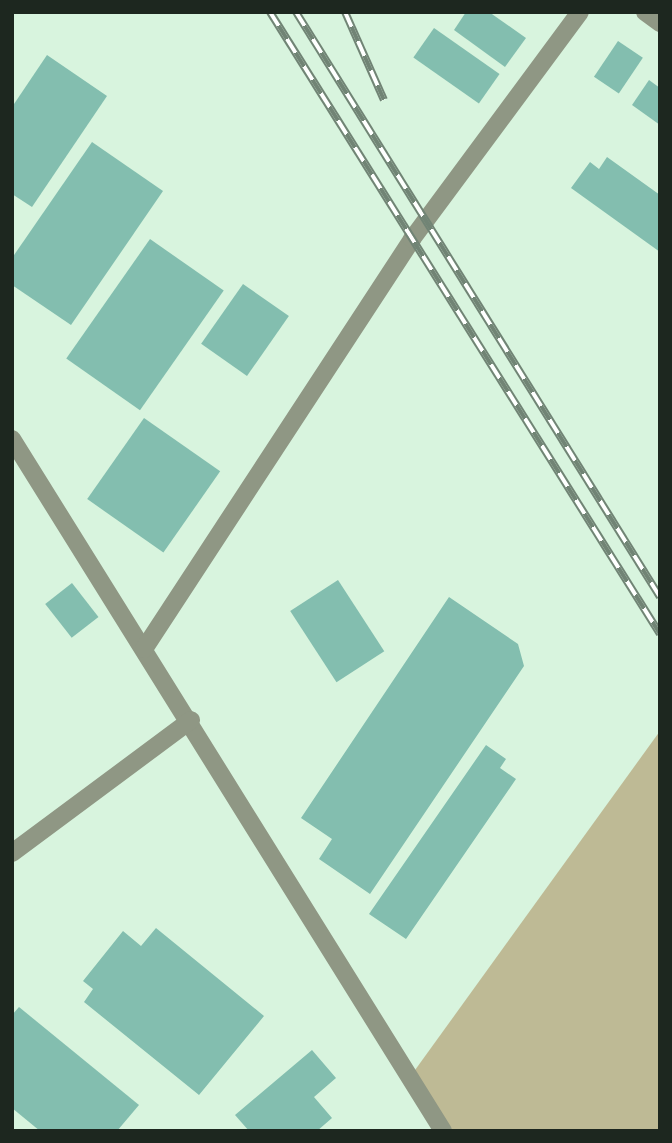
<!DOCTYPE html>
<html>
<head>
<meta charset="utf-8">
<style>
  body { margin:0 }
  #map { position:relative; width:672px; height:1143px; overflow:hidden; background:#d8f4de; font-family:Roboto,sans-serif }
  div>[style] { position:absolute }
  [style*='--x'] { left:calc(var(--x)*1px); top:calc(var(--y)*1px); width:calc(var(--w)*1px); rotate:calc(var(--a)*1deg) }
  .green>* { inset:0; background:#beba95 }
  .building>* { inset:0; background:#83beaf; transform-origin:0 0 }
  .minor>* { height:18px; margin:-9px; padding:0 9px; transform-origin:9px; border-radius:9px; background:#8f9784 }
  .rail>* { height:8px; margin-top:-4px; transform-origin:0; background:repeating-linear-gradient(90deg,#fff 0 16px,#718475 0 32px); box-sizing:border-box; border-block:2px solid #718475 }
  span { translate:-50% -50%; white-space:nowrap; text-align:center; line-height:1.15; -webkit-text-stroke:6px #fff; paint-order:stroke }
  .frame { position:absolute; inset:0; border:14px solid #1d271f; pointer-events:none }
</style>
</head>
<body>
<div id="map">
  <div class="green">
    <div style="clip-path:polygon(660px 731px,660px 1131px,444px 1131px,410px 1077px)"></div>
  </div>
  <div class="building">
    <div style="clip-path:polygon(466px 12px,489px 12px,526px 38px,505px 67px,454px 30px)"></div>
    <div style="left:434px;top:28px;width:80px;height:36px;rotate:35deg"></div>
    <div style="left:618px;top:41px;width:30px;height:43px;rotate:34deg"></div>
    <div style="clip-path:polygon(47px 55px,107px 96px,32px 207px,12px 194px,12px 107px)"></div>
    <div style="clip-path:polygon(649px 80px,660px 88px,660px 125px,632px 105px)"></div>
    <div style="clip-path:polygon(92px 142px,163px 191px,71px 325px,12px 285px,12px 258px)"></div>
    <div style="clip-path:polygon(607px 157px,660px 195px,660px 252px,571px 188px,590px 162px,599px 169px)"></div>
    <div style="left:150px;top:239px;width:90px;height:146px;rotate:35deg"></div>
    <div style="left:243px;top:284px;width:56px;height:73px;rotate:35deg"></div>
    <div style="left:144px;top:418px;width:93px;height:99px;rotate:35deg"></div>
    <div style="left:338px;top:580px;width:85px;height:57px;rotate:57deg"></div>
    <div style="left:72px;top:583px;width:43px;height:34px;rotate:52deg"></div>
    <div style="clip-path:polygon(449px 597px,518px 644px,524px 666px,370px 894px,319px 859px,332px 839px,301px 818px)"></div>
    <div style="clip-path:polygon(486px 745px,506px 759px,500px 768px,516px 779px,406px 939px,369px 914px)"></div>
    <div style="clip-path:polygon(156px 928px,264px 1016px,199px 1095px,84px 1002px,93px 989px,83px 981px,123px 931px,141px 946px)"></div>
    <div style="clip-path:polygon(19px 1007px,139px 1105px,117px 1131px,40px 1131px,12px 1108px,12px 1015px)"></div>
    <div style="clip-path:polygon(312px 1050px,336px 1078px,314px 1097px,332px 1118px,317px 1131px,249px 1131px,235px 1115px)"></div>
  </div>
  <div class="minor">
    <div style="--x:645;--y:12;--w:19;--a:36"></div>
    <div style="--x:12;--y:439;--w:815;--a:58.08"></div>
    <div style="--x:144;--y:649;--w:490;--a:-56.8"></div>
    <div style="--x:412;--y:239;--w:282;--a:-53.5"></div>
    <div style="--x:12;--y:853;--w:223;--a:-36.6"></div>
  </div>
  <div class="rail">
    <div style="--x:270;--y:12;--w:734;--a:57.91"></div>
    <div style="--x:296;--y:12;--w:689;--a:58.11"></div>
    <div style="--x:345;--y:12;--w:96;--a:66.1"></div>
  </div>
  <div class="frame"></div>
</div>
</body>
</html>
